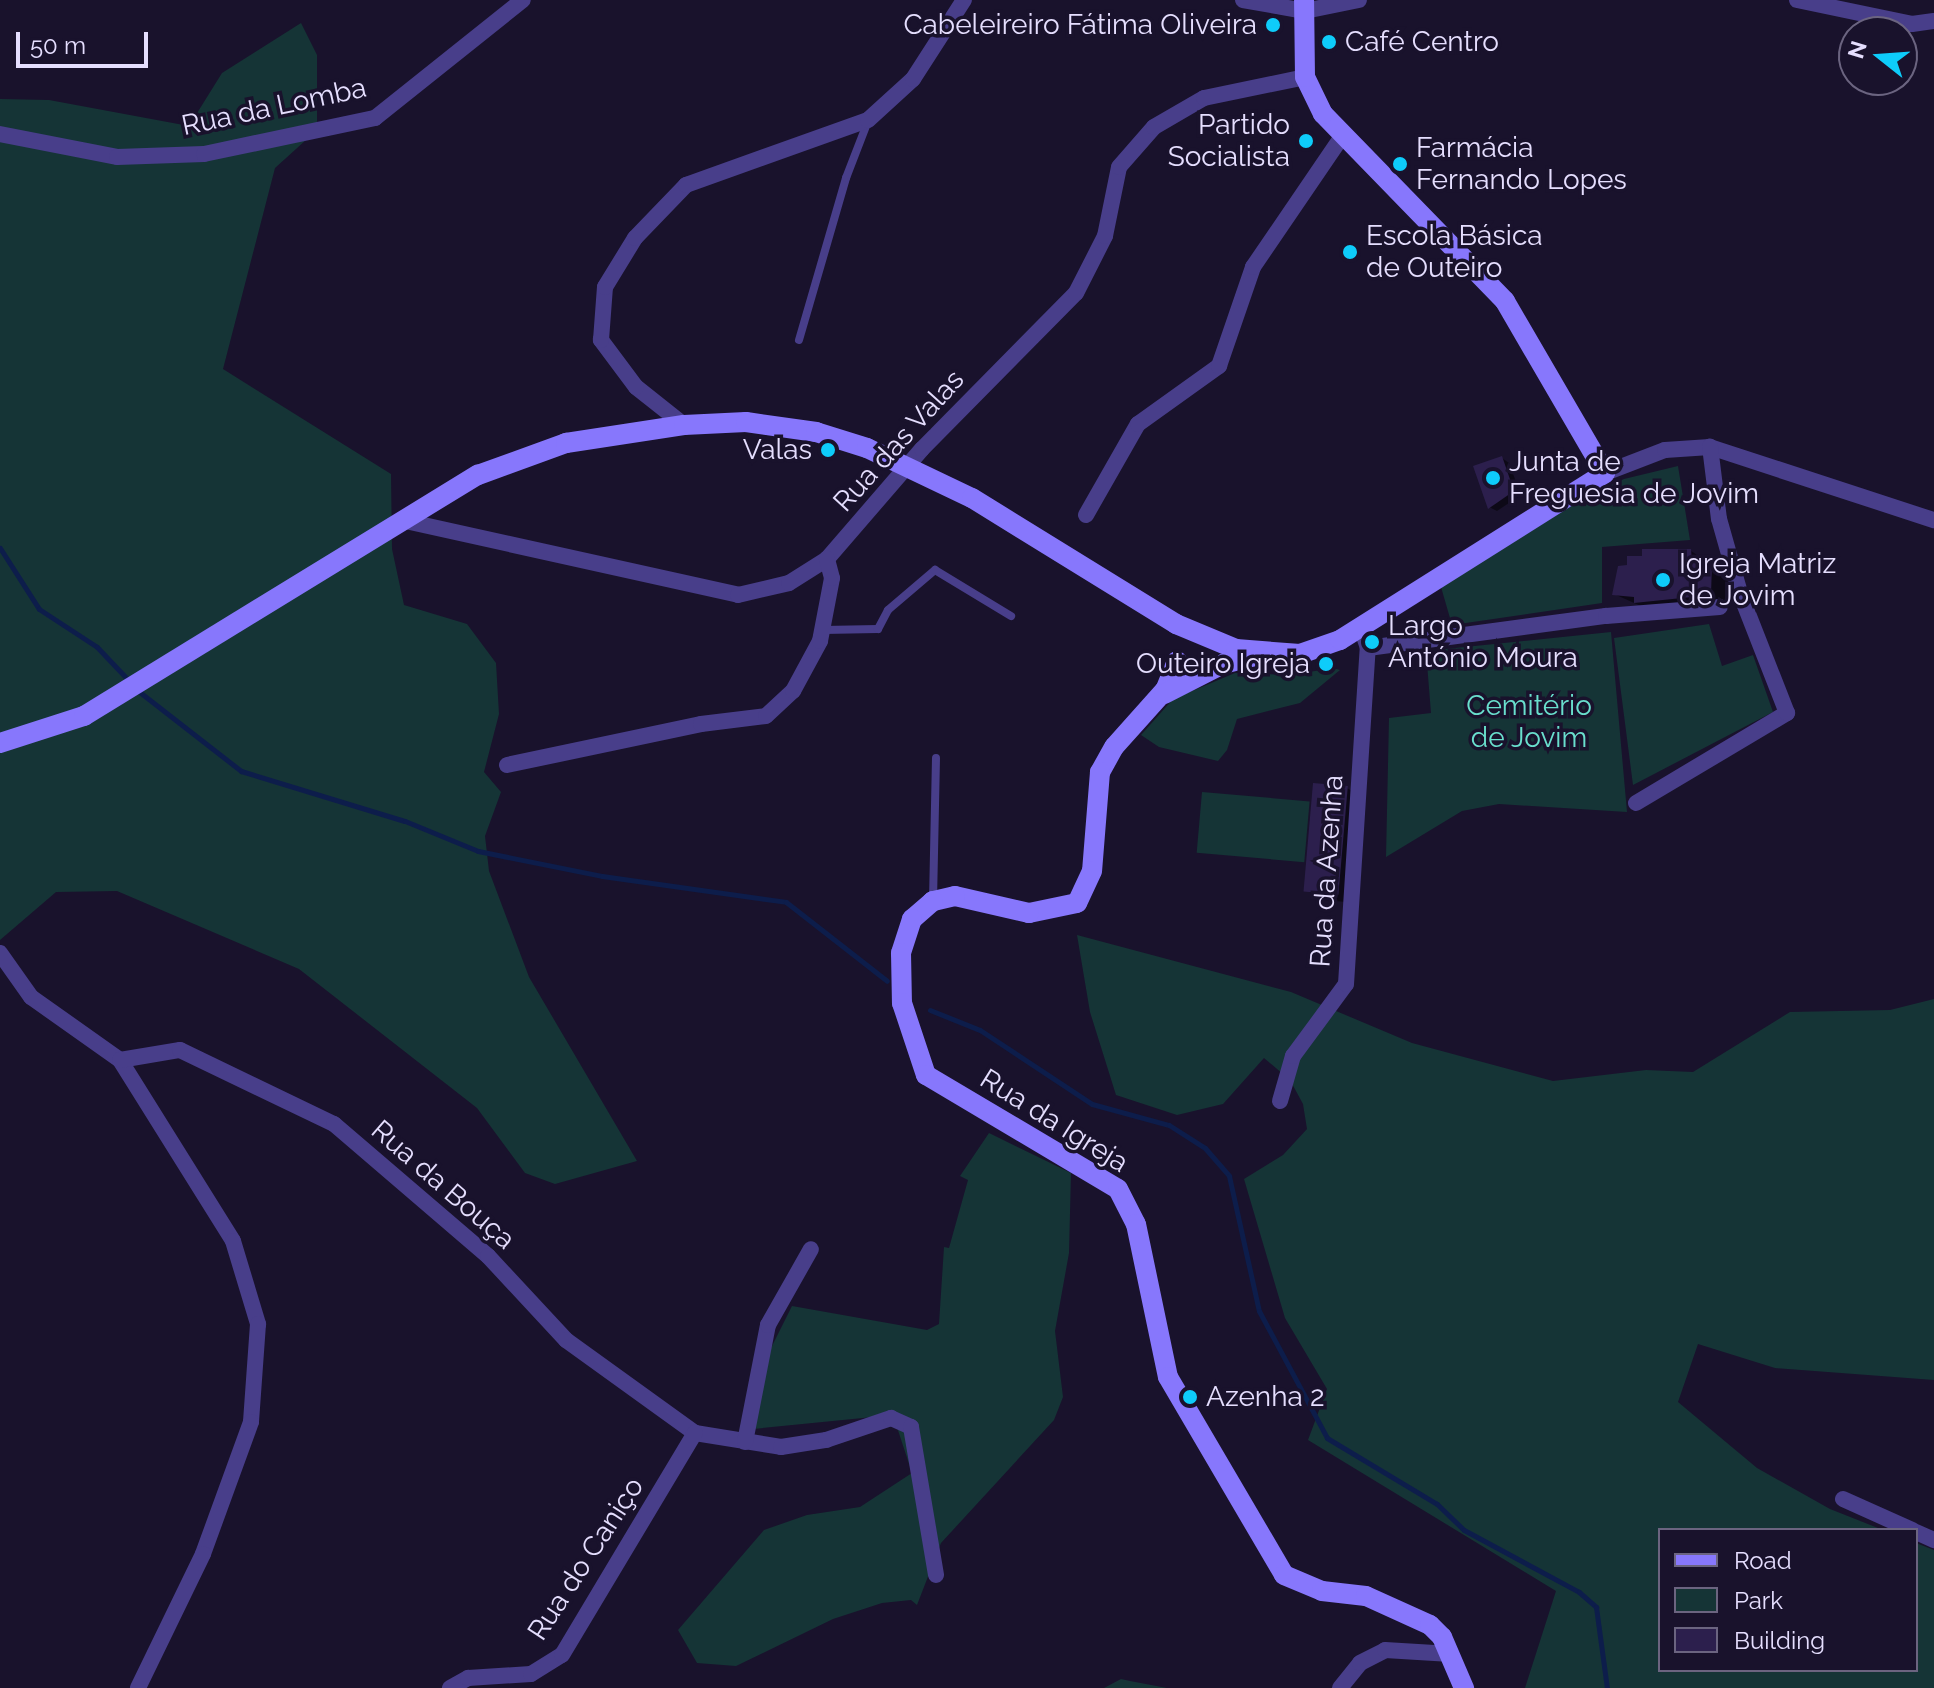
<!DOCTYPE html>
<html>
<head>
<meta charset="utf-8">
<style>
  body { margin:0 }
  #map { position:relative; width:1934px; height:1688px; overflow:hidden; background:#19122c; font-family:Raleway,sans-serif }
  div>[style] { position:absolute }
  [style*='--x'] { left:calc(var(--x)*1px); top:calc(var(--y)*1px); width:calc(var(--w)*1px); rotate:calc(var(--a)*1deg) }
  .green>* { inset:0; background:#153436; transform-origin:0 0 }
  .shadow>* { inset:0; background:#0007 }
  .stream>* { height:5px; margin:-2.5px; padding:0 2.5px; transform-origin:2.5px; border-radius:2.5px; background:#0d1d4b }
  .building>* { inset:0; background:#2c1f4d; transform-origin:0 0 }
  .lane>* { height:8px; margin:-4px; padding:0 4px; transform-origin:4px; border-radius:4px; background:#483e8a }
  .street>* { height:16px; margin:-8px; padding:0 8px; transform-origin:8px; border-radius:8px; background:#483e8a }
  .secondary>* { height:20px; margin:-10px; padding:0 10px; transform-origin:10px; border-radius:10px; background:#8777fc }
  .dots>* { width:22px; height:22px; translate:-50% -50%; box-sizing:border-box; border:4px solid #19122c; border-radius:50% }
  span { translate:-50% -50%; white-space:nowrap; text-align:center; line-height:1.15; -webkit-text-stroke:7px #19122c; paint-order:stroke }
  .poi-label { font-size:28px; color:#e5defe }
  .right { translate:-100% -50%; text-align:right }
  .left { translate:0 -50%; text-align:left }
  .street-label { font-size:28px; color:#e5defe }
  .park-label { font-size:28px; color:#69dfcd }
  .legend { position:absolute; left:1658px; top:1528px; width:260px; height:144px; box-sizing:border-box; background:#19122c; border:2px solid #6b6480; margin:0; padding:10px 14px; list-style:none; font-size:24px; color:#e5defe }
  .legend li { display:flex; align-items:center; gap:16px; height:40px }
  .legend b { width:40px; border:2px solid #6b6480 }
  .north { position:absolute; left:1838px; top:16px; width:80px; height:80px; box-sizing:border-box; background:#19122c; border:2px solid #6b6480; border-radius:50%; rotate:287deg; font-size:22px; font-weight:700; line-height:32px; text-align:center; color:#e5defe }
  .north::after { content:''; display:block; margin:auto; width:28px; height:36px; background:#0eccfa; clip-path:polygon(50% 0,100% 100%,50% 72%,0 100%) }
  .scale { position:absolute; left:16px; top:32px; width:132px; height:36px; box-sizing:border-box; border:4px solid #e5defe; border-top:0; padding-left:10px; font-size:24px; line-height:28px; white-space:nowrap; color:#e5defe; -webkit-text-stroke:6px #19122c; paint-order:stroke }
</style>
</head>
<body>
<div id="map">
  <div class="green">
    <div style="clip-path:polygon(301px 23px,317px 55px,317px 130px,275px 168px,223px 369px,391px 474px,392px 549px,404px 605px,467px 624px,496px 663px,499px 714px,484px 772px,501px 792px,485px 836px,489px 871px,529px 977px,637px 1161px,555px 1184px,525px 1173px,477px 1108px,299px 969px,117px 891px,56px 892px,0 940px,0 99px,49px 100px,189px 126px,222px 73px)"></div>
    <div style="clip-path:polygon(1678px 466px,1690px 540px,1602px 547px,1602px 603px,1452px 625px,1441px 587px,1582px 499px,1624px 479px)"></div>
    <div style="clip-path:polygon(1709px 624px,1722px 666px,1753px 655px,1773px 712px,1633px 785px,1614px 638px)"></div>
    <div style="clip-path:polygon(1611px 632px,1627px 812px,1499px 804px,1462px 811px,1386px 857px,1389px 718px,1431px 713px,1426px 651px)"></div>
    <div style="clip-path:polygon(1333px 668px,1340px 670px,1300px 703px,1237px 719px,1227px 750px,1218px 761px,1159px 747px,1141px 735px,1173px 699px,1235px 673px,1291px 675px)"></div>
    <div style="left:1202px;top:792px;width:108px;height:61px;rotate:5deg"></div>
    <div style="clip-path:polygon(1077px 935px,1291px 992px,1412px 1043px,1553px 1081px,1646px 1070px,1693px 1072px,1790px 1012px,1890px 1010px,1934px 999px,1934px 1380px,1775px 1368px,1698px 1344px,1678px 1402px,1757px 1468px,1830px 1509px,1883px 1530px,1660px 1530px,1660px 1670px,1916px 1670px,1916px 1543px,1934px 1550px,1934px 1688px,1525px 1688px,1556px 1591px,1308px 1440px,1327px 1389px,1285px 1318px,1244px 1179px,1283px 1155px,1307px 1129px,1303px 1104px,1290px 1080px,1264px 1058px,1223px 1104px,1177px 1115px,1116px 1095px,1090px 1012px)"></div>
    <div style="clip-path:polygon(989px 1133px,1071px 1173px,1069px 1253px,1055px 1331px,1063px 1397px,1054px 1420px,941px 1543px,917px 1605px,911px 1600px,882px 1603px,833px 1619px,736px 1666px,697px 1663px,678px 1630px,764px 1530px,807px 1515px,860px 1507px,912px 1473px,893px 1415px,753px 1429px,762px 1366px,792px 1306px,927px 1330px,939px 1324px,944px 1247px,949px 1248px,968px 1180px,960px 1176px)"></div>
    <div style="clip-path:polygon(1121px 1679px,1130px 1681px,1167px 1688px,1104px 1688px)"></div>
  </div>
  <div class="shadow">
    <div style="clip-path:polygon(1502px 458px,1509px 463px,1521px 495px,1497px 511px,1489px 507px)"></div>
    <div style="clip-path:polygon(1691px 551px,1728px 575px,1727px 603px,1652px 611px,1614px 594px)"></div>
    <div style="clip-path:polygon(1347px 788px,1364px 798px,1357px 903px,1324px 900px,1308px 891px)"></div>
  </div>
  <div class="stream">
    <div style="--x:0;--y:548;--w:72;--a:57.4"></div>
    <div style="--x:39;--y:609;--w:69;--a:33.2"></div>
    <div style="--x:97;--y:647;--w:50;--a:46.6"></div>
    <div style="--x:137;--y:690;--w:132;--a:37.9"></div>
    <div style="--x:241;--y:771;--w:171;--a:17"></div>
    <div style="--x:405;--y:821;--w:79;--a:22.3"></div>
    <div style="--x:478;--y:851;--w:126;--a:11.4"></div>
    <div style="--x:602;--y:876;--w:186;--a:8"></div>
    <div style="--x:786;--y:902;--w:128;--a:38"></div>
    <div style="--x:930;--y:1010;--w:54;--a:21.8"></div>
    <div style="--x:980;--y:1030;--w:134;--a:33.5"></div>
    <div style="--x:1092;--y:1104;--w:80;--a:15.3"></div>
    <div style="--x:1169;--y:1125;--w:43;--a:32.6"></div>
    <div style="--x:1205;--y:1148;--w:37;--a:49"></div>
    <div style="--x:1229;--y:1176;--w:138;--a:77.5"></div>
    <div style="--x:1259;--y:1311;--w:144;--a:61.8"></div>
    <div style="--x:1327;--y:1438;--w:128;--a:31"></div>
    <div style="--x:1437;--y:1504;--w:37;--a:44"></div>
    <div style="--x:1464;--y:1530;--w:131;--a:28.3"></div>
    <div style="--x:1579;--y:1592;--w:23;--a:41"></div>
    <div style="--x:1596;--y:1607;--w:82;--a:82.3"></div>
  </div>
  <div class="building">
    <div style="clip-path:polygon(1502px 456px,1514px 491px,1488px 509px,1473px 466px)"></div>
    <div style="clip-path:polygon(1642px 549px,1691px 549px,1692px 561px,1712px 564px,1711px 595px,1634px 603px,1634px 597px,1612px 595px,1618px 566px,1627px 565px,1627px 556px,1642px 556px)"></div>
    <div style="left:1313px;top:783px;width:35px;height:109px;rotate:5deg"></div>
  </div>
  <div class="lane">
    <div style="--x:799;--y:340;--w:169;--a:-73.8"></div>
    <div style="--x:846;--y:178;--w:61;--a:-68.9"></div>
    <div style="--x:823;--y:630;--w:55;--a:-1"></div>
    <div style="--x:878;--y:629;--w:21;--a:-62"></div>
    <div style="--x:888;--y:610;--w:62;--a:-40.4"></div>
    <div style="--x:935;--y:570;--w:89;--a:31.2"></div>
    <div style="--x:933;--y:901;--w:143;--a:-88.8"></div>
  </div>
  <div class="street">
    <div style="--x:1243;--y:0;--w:63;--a:10.1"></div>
    <div style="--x:1305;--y:11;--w:55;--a:-11.5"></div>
    <div style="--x:1797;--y:0;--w:117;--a:11.8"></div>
    <div style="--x:1912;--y:24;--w:22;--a:-8"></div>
    <div style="--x:0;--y:134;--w:119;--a:11.1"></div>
    <div style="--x:117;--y:157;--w:87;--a:-2"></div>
    <div style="--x:204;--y:154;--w:175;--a:-11.9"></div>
    <div style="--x:375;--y:118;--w:189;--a:-38.6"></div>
    <div style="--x:684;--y:425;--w:61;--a:-141.6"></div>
    <div style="--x:636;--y:387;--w:59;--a:-126.7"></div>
    <div style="--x:601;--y:340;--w:53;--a:-85.7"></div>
    <div style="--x:605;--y:287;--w:57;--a:-58.5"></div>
    <div style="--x:635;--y:238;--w:74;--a:-46.1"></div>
    <div style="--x:686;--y:185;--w:193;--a:-19.7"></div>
    <div style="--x:868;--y:120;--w:61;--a:-42.3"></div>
    <div style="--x:913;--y:79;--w:94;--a:-57.2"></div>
    <div style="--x:1605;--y:473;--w:64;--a:-21"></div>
    <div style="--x:1665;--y:450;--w:45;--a:-3.8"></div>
    <div style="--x:1710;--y:447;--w:236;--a:18.1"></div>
    <div style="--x:1086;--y:515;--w:105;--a:-60.3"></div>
    <div style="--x:1138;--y:424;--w:100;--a:-35.6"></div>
    <div style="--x:1219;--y:366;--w:105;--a:-71"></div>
    <div style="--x:1253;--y:267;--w:160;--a:-55.7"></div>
    <div style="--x:401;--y:520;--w:345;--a:12.5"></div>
    <div style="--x:738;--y:595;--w:52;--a:-13.2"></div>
    <div style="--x:789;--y:583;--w:45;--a:-32.3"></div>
    <div style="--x:827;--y:559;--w:145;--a:-49.2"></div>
    <div style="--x:922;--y:449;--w:219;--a:-45.4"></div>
    <div style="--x:1076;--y:293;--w:64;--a:-63"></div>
    <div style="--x:1105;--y:236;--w:70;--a:-78.5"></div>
    <div style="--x:1119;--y:167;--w:53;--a:-48.8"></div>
    <div style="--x:1154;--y:127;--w:58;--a:-30.1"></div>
    <div style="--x:1204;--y:98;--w:103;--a:-11.7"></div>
    <div style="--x:1368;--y:648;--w:240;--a:-7.7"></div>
    <div style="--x:1606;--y:616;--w:114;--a:-4.5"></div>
    <div style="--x:507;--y:765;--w:198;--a:-11.9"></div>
    <div style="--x:701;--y:724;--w:65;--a:-7"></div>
    <div style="--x:766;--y:716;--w:37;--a:-43"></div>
    <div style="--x:793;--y:691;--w:57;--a:-61.6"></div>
    <div style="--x:820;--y:641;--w:64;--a:-79.2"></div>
    <div style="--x:832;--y:578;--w:20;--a:-105"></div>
    <div style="--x:1636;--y:803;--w:176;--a:-30.8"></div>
    <div style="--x:1787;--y:713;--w:129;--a:-111.4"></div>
    <div style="--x:1740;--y:593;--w:77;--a:-105.8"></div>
    <div style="--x:1719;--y:519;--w:73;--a:-97.1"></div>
    <div style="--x:0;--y:953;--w:54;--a:54.8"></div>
    <div style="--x:31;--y:997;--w:109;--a:35.3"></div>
    <div style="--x:120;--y:1060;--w:213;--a:58"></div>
    <div style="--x:233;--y:1241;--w:87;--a:73.2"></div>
    <div style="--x:258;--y:1324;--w:98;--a:94.1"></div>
    <div style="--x:251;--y:1422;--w:140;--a:110"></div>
    <div style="--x:203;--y:1554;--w:149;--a:115.9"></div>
    <div style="--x:120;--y:1060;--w:61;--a:-9.5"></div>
    <div style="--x:180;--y:1050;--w:171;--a:25.7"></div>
    <div style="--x:334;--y:1124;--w:203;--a:40.6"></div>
    <div style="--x:488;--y:1256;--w:115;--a:47.1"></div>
    <div style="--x:566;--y:1340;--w:159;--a:35.8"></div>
    <div style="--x:695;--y:1433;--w:87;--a:9.2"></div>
    <div style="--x:781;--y:1447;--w:46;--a:-8.8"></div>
    <div style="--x:826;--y:1440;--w:69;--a:-18.7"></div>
    <div style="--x:891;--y:1418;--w:22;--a:24"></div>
    <div style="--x:911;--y:1427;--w:150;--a:80.4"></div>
    <div style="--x:1280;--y:1101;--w:47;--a:-73.9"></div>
    <div style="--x:1293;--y:1056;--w:89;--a:-53.6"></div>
    <div style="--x:1346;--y:984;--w:337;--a:-86.3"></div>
    <div style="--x:1368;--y:648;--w:21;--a:-109"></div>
    <div style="--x:745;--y:1442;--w:119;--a:-78.9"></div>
    <div style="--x:768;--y:1325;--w:87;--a:-60.5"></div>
    <div style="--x:1843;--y:1499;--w:76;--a:24.2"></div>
    <div style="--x:1916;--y:1532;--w:20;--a:24"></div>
    <div style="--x:450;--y:1688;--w:21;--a:-29"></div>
    <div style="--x:468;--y:1678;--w:63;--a:-3.6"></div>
    <div style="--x:531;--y:1674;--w:36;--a:-32"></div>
    <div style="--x:562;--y:1655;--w:259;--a:-59.1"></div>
    <div style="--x:1340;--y:1688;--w:32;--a:-51"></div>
    <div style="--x:1360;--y:1663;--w:28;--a:-27"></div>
    <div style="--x:1385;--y:1650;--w:66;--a:3.5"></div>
  </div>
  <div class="secondary">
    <div style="--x:1177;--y:661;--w:31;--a:112"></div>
    <div style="--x:1165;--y:690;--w:76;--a:131.8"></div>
    <div style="--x:1114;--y:747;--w:29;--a:119"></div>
    <div style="--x:1100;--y:772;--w:99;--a:94.6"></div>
    <div style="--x:1092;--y:871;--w:35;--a:115"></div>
    <div style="--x:1077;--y:903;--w:49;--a:168.2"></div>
    <div style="--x:1029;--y:913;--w:76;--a:-167.1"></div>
    <div style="--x:955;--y:896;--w:23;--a:167"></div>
    <div style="--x:933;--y:901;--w:28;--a:139"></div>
    <div style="--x:912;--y:919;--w:36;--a:108"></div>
    <div style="--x:901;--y:953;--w:50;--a:88.9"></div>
    <div style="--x:902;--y:1003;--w:76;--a:71.6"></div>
    <div style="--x:926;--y:1075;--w:223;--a:30.7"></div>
    <div style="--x:1118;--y:1189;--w:39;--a:63"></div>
    <div style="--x:1136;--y:1224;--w:156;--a:78.2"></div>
    <div style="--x:1168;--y:1377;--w:229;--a:59.6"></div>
    <div style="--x:1284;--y:1575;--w:41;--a:22.8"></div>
    <div style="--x:1322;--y:1591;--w:44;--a:6.5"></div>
    <div style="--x:1366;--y:1596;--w:70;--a:24.4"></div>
    <div style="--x:1430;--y:1625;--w:17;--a:45"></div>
    <div style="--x:1442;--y:1637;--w:56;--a:66.7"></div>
    <div style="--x:1164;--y:694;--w:66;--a:-27"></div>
    <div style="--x:1223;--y:664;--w:33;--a:-14"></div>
    <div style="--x:0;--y:743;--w:88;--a:-17.8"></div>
    <div style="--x:84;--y:716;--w:462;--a:-31.5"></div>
    <div style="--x:478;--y:475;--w:94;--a:-20"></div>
    <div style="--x:566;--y:443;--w:119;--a:-8.7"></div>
    <div style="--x:684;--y:425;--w:62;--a:-2.8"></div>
    <div style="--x:746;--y:422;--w:71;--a:8.1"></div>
    <div style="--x:816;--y:432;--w:53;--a:17.4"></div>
    <div style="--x:867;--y:448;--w:116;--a:25.5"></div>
    <div style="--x:972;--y:498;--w:240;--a:31.7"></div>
    <div style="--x:1176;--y:624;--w:65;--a:22.6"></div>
    <div style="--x:1236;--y:649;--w:64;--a:4.5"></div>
    <div style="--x:1300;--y:654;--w:42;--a:-19.3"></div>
    <div style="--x:1340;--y:640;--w:313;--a:-32.2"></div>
    <div style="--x:1605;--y:473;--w:199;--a:-120.2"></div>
    <div style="--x:1505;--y:301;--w:261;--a:-134.2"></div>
    <div style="--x:1323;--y:114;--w:41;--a:-115.9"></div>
    <div style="--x:1305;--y:77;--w:77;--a:-90.7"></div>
  </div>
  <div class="dots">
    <div style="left:1273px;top:25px;background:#0eccfa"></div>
    <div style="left:1329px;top:42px;background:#0eccfa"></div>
    <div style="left:1306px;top:141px;background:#0eccfa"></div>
    <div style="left:1400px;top:164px;background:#0eccfa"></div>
    <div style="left:1350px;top:252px;background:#0eccfa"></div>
    <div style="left:828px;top:450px;background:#0eccfa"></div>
    <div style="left:1493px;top:478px;background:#0eccfa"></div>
    <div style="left:1663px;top:580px;background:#0eccfa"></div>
    <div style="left:1372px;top:642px;background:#0eccfa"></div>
    <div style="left:1326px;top:664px;background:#0eccfa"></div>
    <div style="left:1190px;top:1397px;background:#0eccfa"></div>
  </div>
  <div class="poi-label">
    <span class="right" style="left:1257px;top:25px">Cabeleireiro Fátima Oliveira</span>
    <span class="left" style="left:1345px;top:42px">Café Centro</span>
    <span class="right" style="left:1290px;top:141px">Partido<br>Socialista</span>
    <span class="left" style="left:1416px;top:164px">Farmácia<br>Fernando Lopes</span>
    <span class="left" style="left:1366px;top:252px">Escola Básica<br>de Outeiro</span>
    <span class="right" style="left:812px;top:450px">Valas</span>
    <span class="left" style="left:1509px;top:478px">Junta de<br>Freguesia de Jovim</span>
    <span class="left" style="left:1679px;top:580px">Igreja Matriz<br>de Jovim</span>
    <span class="left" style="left:1388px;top:642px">Largo<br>António Moura</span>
    <span class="right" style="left:1310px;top:664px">Outeiro Igreja</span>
    <span class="left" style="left:1206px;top:1397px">Azenha 2</span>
  </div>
  <div class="street-label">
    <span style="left:274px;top:107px;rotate:-12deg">Rua da Lomba</span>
    <span style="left:899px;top:441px;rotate:-48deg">Rua das Valas</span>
    <span style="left:1327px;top:871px;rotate:-86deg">Rua da Azenha</span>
    <span style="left:1054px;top:1121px;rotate:32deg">Rua da Igreja</span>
    <span style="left:443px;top:1185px;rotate:41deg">Rua da Bouça</span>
    <span style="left:586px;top:1559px;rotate:-57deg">Rua do Caniço</span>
  </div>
  <div class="park-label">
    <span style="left:1529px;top:722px">Cemitério<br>de Jovim</span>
  </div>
  <ul class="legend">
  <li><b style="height:10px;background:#8777fc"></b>Road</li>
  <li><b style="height:22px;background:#153436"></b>Park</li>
  <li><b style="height:22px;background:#2c1f4d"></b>Building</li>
  </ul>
  <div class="north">N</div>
  <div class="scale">50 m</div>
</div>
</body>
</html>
